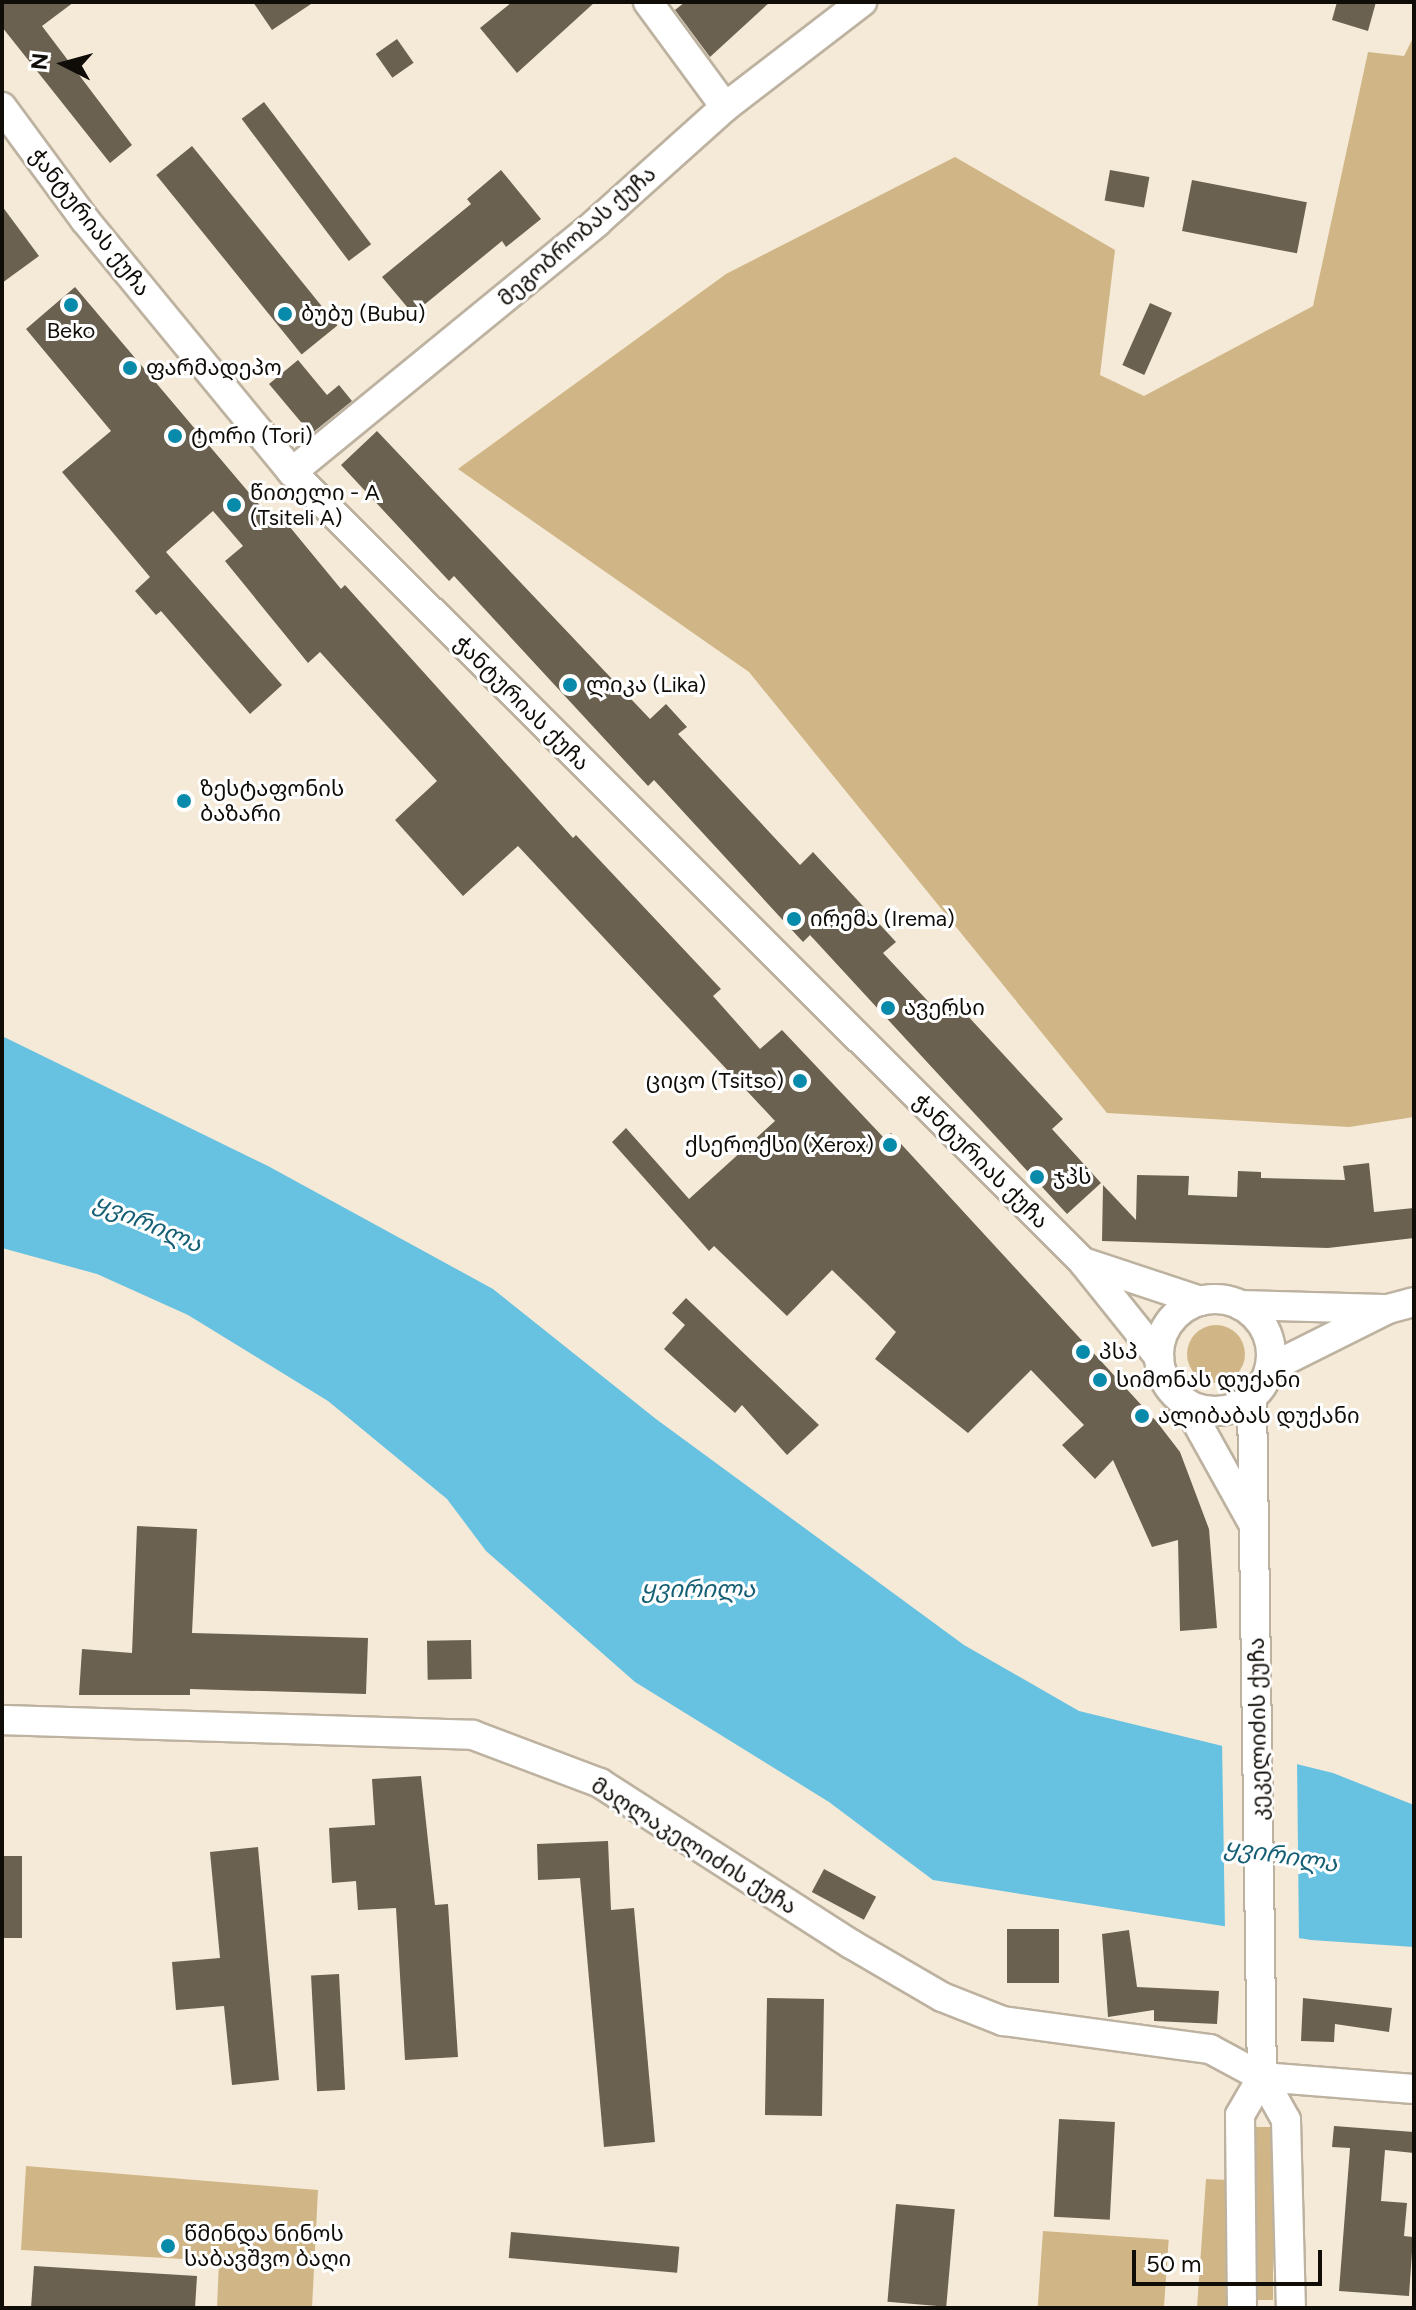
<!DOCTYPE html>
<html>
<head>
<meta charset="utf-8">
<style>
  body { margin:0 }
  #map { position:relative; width:1416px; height:2310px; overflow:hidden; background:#f5ead7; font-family:Figtree,"Noto Sans Georgian",sans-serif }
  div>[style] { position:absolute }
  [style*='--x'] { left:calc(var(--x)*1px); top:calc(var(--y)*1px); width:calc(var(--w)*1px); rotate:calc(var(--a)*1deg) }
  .green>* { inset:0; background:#d0b686; transform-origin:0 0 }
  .round { border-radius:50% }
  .water>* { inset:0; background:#67c2e2 }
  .pier>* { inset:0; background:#f5ead7 }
  .building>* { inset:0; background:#6a6150; transform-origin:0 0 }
  .roads { filter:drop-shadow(2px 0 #bdb2a0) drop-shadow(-2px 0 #bdb2a0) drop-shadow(0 2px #bdb2a0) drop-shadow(0 -2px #bdb2a0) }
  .minor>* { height:28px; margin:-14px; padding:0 14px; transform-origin:14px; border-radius:14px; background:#fff }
  .minor>.ring { margin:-14px; padding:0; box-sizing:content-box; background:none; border:28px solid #fff; border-radius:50% }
  .dots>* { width:22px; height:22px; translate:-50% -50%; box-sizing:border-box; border:4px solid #fff; border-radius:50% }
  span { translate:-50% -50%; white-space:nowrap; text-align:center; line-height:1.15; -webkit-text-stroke:6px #fff; paint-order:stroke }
  .street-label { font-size:22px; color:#100c07 }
  .poi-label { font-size:22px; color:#100c07 }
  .left { translate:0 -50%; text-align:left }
  .right { translate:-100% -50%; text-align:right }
  .water-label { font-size:24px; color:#155f75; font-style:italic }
  .frame { position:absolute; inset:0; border:4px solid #100c07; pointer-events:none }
  .north { position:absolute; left:24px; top:24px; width:80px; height:80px; -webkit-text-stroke:6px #fff; paint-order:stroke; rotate:276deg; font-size:22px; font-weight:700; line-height:32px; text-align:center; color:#100c07 }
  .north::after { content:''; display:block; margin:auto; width:28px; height:36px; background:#100c07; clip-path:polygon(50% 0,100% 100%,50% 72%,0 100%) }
  .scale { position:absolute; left:1132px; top:2250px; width:190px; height:36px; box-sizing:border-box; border:4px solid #100c07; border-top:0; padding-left:10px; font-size:24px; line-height:28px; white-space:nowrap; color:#100c07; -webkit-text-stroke:6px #fff; paint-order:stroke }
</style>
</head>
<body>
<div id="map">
  <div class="green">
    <div style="clip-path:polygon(1414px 36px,1414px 1117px,1349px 1127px,1107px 1113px,749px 672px,458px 469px,726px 274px,955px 157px,1115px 250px,1100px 375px,1144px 396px,1313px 306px,1368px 52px,1404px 56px)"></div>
    <div class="round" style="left:1187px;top:1325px;width:58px;height:58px"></div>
    <div style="left:1251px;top:2127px;width:22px;height:173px"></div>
    <div style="clip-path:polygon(26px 2166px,318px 2190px,312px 2308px,217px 2308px,219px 2261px,21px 2250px)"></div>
    <div style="clip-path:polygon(1206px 2179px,1230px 2180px,1230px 2308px,1197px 2308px)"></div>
    <div style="left:1043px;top:2231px;width:126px;height:77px;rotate:4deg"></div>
  </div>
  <div class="water">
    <div style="clip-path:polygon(2px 1036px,268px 1166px,493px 1289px,656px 1419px,964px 1645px,1079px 1711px,1333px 1773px,1414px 1805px,1414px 1947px,1311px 1940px,933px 1880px,829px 1802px,635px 1682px,486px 1551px,447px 1499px,328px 1401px,188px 1315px,97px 1274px,2px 1248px)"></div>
  </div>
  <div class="pier">
    <div style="clip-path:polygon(1222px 1741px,1297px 1760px,1299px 1942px,1225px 1930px)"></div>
  </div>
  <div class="building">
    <div style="clip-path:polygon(2px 2px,74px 2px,42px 26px,132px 145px,110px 163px,2px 27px)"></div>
    <div style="clip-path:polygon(253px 2px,314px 2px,272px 30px)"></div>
    <div style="clip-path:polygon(512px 2px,595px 2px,517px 73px,480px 28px)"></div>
    <div style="clip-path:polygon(685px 2px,770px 2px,710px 57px,675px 10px)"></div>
    <div style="clip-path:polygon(1337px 2px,1376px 2px,1368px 31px,1332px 20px)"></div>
    <div style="left:397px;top:39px;width:29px;height:26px;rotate:55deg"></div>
    <div style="left:264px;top:102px;width:178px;height:28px;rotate:53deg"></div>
    <div style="left:192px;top:146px;width:231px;height:46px;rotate:51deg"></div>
    <div style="clip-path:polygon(501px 170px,541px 219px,506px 247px,502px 241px,413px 314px,382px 277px,471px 204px,467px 199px)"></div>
    <div style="left:1110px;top:170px;width:40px;height:31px;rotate:10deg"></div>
    <div style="left:1192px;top:180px;width:117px;height:52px;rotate:11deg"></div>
    <div style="clip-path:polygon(2px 206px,39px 256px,2px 283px)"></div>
    <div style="clip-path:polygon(75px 287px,273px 521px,280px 515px,341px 589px,345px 585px,573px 838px,576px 835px,721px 989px,713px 996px,760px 1049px,782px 1030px,885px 1139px,891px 1133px,1157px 1422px,1180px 1452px,1209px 1529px,1217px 1628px,1180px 1631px,1178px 1540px,1152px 1547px,1113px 1460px,1095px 1479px,1062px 1445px,1084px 1425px,1031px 1370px,968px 1433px,875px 1359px,896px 1332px,832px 1270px,787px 1316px,714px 1246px,709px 1251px,612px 1142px,626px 1128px,689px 1199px,775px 1121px,518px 846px,463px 896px,395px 820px,437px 781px,320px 652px,308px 663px,225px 561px,243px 546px,213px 511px,166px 552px,282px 685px,250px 714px,161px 611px,156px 615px,135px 591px,150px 577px,62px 472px,111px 431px,26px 329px)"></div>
    <div style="left:1150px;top:303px;width:24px;height:68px;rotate:24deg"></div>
    <div style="clip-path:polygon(298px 360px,327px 395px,339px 385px,352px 401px,311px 434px,269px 384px)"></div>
    <div style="clip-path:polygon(377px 431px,650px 719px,666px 704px,687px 727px,678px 734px,800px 865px,813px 852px,896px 942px,883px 953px,939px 1013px,953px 1000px,1063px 1119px,1052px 1129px,1101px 1183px,1067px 1214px,810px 935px,803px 942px,654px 780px,648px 786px,454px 576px,449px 581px,341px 465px)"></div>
    <div style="clip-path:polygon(1369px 1163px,1374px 1212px,1414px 1208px,1414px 1238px,1328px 1248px,1102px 1241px,1103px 1185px,1136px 1220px,1137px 1175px,1189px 1176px,1188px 1195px,1237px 1197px,1238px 1171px,1261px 1172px,1261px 1178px,1345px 1180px,1343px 1166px)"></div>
    <div style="clip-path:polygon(686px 1298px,819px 1425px,787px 1455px,742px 1405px,735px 1413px,664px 1349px,685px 1325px,672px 1313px)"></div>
    <div style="clip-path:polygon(137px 1526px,197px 1529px,192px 1633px,368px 1638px,366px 1694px,190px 1689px,190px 1695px,79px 1695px,82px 1649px,132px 1653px)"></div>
    <div style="left:471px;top:1640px;width:39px;height:44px;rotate:89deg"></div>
    <div style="clip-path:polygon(421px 1776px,435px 1905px,448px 1904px,458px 2057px,405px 2060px,396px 1908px,358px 1910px,356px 1881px,332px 1883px,329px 1828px,375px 1825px,372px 1779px)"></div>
    <div style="clip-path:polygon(608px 1841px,611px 1910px,634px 1908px,655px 2142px,604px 2147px,580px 1878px,538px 1880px,537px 1844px)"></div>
    <div style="clip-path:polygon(258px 1847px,279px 2080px,232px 2085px,224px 2006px,176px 2010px,172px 1962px,220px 1958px,210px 1852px)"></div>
    <div style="left:2px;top:1856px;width:20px;height:82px"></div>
    <div style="left:824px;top:1869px;width:59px;height:26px;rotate:28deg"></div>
    <div style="left:1007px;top:1929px;width:52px;height:54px"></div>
    <div style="clip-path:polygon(1129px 1930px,1137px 1987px,1219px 1991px,1217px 2024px,1154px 2021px,1154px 2010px,1108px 2017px,1102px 1934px)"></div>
    <div style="left:339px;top:1974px;width:116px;height:28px;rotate:87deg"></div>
    <div style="left:767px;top:1998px;width:57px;height:117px;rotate:1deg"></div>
    <div style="clip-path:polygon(1303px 1998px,1392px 2008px,1389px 2032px,1335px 2024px,1334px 2042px,1301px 2041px)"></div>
    <div style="left:1059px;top:2119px;width:56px;height:98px;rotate:3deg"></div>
    <div style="clip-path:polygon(1334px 2126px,1414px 2132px,1414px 2153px,1385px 2150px,1381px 2201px,1407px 2203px,1404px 2236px,1413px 2237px,1409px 2296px,1339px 2291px,1350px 2148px,1332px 2147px)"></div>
    <div style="left:896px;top:2204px;width:59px;height:98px;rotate:5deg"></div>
    <div style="left:511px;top:2232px;width:169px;height:26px;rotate:5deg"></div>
    <div style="clip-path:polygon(34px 2266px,197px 2276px,195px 2308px,31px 2308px)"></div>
  </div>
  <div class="roads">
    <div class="minor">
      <div style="--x:648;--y:2;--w:130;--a:53.7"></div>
      <div style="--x:2;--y:107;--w:140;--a:53.7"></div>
      <div style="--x:85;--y:220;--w:326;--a:50.6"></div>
      <div style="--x:292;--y:472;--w:1118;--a:44.96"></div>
      <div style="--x:1083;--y:1262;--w:122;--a:51.3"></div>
      <div style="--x:292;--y:472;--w:394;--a:-39.3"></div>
      <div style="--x:597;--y:222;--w:172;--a:-41.9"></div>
      <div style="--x:725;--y:107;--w:173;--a:-37.5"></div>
      <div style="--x:1083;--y:1262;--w:124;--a:18.3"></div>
      <div class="ring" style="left:1159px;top:1299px;width:84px;height:84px"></div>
      <div style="--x:1240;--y:1305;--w:143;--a:1.6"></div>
      <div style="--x:1270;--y:1368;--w:132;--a:-26.6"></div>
      <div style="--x:1388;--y:1309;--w:27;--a:-15"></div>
      <div style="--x:1252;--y:1398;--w:679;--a:89.16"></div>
      <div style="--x:1262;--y:2077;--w:49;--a:60.8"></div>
      <div style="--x:1286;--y:2120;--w:188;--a:88.5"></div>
      <div style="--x:1186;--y:1403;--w:134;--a:60.9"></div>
      <div style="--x:2;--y:1720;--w:471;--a:1.8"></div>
      <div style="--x:473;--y:1735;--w:136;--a:20.7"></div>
      <div style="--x:600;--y:1783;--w:298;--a:32.7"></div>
      <div style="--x:851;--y:1944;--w:105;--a:30.2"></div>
      <div style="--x:942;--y:1997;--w:66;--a:21.5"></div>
      <div style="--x:1003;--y:2021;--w:209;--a:7.7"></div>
      <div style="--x:1210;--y:2049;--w:59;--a:28.3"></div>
      <div style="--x:1262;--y:2077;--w:152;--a:4.5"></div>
      <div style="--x:1242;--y:2308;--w:193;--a:-90.6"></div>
      <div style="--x:1240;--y:2115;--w:44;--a:-59.9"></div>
    </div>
  </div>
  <div class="dots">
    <div style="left:71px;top:305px;background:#088aab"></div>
    <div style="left:285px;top:314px;background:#088aab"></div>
    <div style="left:130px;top:368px;background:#088aab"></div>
    <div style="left:175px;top:436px;background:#088aab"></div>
    <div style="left:234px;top:505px;background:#088aab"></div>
    <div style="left:570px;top:685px;background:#088aab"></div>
    <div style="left:184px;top:801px;background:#088aab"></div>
    <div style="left:794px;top:919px;background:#088aab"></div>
    <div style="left:888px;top:1008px;background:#088aab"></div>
    <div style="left:800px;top:1081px;background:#088aab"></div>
    <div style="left:890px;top:1145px;background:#088aab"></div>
    <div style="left:1037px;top:1177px;background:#088aab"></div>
    <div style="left:1083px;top:1352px;background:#088aab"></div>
    <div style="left:1100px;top:1380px;background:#088aab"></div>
    <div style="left:1142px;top:1416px;background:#088aab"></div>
    <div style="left:168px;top:2246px;background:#088aab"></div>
  </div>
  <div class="street-label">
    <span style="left:90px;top:222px;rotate:52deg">ჭანტურიას ქუჩა</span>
    <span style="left:577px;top:236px;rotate:-41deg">მეგობრობას ქუჩა</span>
    <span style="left:522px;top:703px;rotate:45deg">ჭანტურიას ქუჩა</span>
    <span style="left:981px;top:1161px;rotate:45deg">ჭანტურიას ქუჩა</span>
    <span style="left:1258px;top:1729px;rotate:-91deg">კეკელიძის ქუჩა</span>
    <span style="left:694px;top:1846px;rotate:32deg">მაღლაკელიძის ქუჩა</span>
  </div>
  <div class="poi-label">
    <span class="left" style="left:301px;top:314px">ბუბუ (Bubu)</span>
    <span style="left:71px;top:331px">Beko</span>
    <span class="left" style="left:146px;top:368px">ფარმადეპო</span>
    <span class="left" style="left:191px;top:436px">ტორი (Tori)</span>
    <span class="left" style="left:250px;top:505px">წითელი - A<br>(Tsiteli A)</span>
    <span class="left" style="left:586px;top:685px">ლიკა (Lika)</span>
    <span class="left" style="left:200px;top:801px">ზესტაფონის<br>ბაზარი</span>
    <span class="left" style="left:810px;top:919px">ირემა (Irema)</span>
    <span class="left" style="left:904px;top:1008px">ავერსი</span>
    <span class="right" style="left:784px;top:1081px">ციცო (Tsitso)</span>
    <span class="right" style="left:874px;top:1145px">ქსეროქსი (Xerox)</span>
    <span class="left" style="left:1053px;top:1177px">ჯპს</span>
    <span class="left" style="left:1099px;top:1352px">პსპ</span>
    <span class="left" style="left:1116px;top:1380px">სიმონას დუქანი</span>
    <span class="left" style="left:1158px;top:1416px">ალიბაბას დუქანი</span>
    <span class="left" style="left:184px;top:2246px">წმინდა ნინოს<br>საბავშვო ბაღი</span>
  </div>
  <div class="water-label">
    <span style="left:148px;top:1223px;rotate:23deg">ყვირილა</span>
    <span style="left:698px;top:1589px">ყვირილა</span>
    <span style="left:1281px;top:1855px;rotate:9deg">ყვირილა</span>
  </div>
  <div class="frame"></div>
  <div class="north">N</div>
  <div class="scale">50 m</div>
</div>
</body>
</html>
